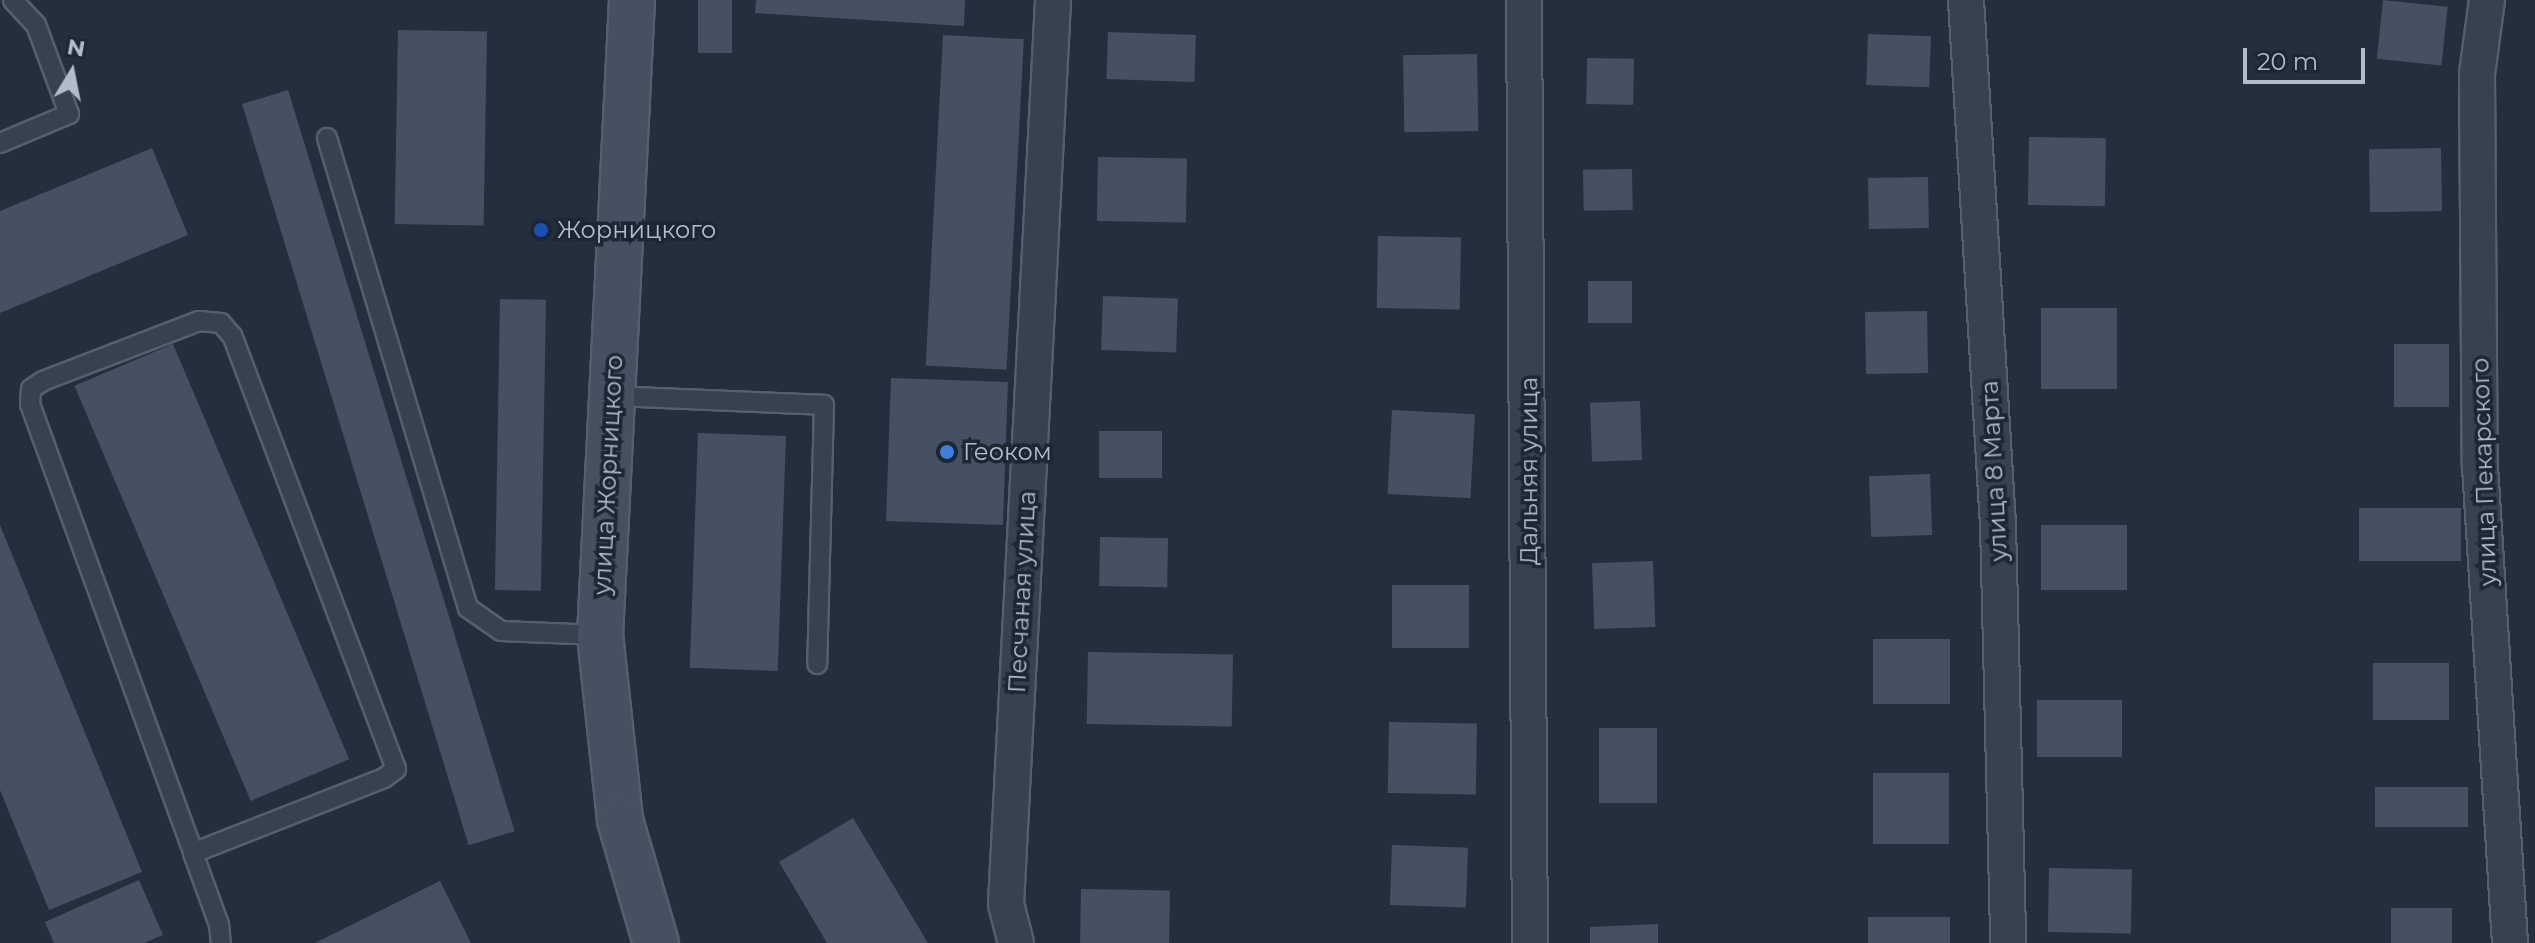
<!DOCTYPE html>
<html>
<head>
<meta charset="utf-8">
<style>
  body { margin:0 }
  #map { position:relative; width:2535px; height:943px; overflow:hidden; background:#242f3e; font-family:Montserrat,sans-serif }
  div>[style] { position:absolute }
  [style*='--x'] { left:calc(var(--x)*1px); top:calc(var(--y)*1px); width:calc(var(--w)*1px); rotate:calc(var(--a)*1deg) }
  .building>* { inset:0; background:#455162; transform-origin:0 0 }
  .roads { filter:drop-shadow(2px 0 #565f6c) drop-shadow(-2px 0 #565f6c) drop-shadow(0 2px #565f6c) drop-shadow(0 -2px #565f6c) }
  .service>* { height:18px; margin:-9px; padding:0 9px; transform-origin:9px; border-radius:9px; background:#38414e }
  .minor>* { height:34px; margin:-17px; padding:0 17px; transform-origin:17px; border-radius:17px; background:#38414e }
  .secondary>* { height:44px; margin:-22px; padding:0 22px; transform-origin:22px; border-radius:22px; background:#465061 }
  .dots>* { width:22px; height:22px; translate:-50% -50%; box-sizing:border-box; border:4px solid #1d2633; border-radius:50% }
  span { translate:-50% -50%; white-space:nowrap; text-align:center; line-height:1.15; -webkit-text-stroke:7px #1d2633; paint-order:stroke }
  .poi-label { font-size:24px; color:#b4bcc9 }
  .left { translate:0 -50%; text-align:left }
  .street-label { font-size:24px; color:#b4bcc9 }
  .north { position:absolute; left:32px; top:32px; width:80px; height:80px; -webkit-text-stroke:6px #1d2633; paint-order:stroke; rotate:10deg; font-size:22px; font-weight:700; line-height:32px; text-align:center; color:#b4bcc9 }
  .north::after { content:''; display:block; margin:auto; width:28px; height:36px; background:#b4bcc9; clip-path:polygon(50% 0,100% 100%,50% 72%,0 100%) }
  .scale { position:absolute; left:2243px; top:48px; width:122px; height:36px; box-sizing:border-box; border:4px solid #b4bcc9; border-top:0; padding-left:10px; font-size:24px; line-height:28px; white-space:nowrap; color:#b4bcc9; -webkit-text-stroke:6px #1d2633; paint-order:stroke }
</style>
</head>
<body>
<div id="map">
  <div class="building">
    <div style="left:698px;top:0;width:34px;height:53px"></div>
    <div style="clip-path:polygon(756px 0,965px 0,964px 26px,755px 13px)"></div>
    <div style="left:2383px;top:0;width:65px;height:59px;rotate:6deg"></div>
    <div style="left:398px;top:30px;width:89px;height:194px;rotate:1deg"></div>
    <div style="left:1108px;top:32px;width:88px;height:47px;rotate:2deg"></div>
    <div style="left:1868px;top:34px;width:63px;height:51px;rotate:2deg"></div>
    <div style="left:943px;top:35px;width:81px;height:331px;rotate:3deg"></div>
    <div style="left:1477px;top:54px;width:77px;height:74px;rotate:89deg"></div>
    <div style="left:1587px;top:58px;width:47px;height:46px;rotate:1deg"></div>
    <div style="left:288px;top:90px;width:775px;height:48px;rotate:73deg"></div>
    <div style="left:2029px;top:137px;width:77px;height:68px;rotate:1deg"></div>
    <div style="clip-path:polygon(152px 148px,188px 235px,0 313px,0 211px)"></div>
    <div style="left:2441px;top:148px;width:63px;height:72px;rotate:89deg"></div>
    <div style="left:1098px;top:157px;width:89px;height:64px;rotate:1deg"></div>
    <div style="left:1632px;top:169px;width:41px;height:49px;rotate:89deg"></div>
    <div style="left:1928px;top:177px;width:51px;height:60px;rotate:89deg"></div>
    <div style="left:1378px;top:236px;width:83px;height:72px;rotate:1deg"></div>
    <div style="left:1632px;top:281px;width:42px;height:44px;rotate:90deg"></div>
    <div style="left:1103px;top:296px;width:75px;height:54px;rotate:2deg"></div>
    <div style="left:500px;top:299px;width:46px;height:291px;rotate:1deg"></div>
    <div style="left:2041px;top:308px;width:76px;height:81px"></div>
    <div style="left:1927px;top:311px;width:62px;height:62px;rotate:89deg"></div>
    <div style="left:173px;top:344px;width:451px;height:107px;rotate:67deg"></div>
    <div style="left:2394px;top:344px;width:55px;height:63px"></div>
    <div style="left:891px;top:378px;width:117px;height:143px;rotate:2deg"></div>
    <div style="left:1640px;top:401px;width:59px;height:50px;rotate:88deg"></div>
    <div style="left:1392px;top:410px;width:83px;height:84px;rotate:3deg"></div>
    <div style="left:1099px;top:431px;width:63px;height:47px"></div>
    <div style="left:698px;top:433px;width:88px;height:235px;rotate:2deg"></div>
    <div style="left:1930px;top:474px;width:61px;height:61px;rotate:88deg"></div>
    <div style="left:2359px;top:508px;width:102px;height:53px"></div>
    <div style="clip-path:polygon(0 525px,142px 872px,49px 910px,0 790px)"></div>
    <div style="left:2041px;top:525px;width:86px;height:65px"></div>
    <div style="left:1100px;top:537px;width:68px;height:49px;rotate:1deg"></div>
    <div style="left:1653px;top:561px;width:66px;height:61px;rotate:88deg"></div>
    <div style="left:1392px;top:585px;width:77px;height:63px"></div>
    <div style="left:1873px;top:639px;width:77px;height:65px"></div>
    <div style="left:1088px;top:652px;width:145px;height:72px;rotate:1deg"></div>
    <div style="left:2449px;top:663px;width:57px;height:76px;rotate:90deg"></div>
    <div style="left:2122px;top:700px;width:57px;height:85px;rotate:90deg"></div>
    <div style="left:1389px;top:722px;width:88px;height:71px;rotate:1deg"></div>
    <div style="left:1599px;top:728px;width:58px;height:75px"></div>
    <div style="left:1873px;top:773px;width:76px;height:71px"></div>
    <div style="left:2375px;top:787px;width:93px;height:40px"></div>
    <div style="clip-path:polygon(853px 818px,928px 943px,827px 943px,779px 862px)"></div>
    <div style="left:1392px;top:845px;width:76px;height:60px;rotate:2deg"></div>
    <div style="left:2049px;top:868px;width:83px;height:64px;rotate:1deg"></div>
    <div style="clip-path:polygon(139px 880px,163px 935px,144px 943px,54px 943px,45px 922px)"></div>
    <div style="clip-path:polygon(440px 881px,471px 943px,315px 943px)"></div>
    <div style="left:1081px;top:889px;width:89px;height:54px;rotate:1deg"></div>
    <div style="left:2391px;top:908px;width:61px;height:35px"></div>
    <div style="left:1868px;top:917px;width:82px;height:26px"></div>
    <div style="clip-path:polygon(1658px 924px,1658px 943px,1590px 943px,1590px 927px)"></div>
  </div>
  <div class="roads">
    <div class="service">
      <div style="--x:327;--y:138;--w:491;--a:73.3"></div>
      <div style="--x:468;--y:608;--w:40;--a:34.9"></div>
      <div style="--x:501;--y:631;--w:99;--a:2.3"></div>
      <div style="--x:0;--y:143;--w:75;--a:-22.8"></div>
      <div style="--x:69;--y:114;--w:95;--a:-110.3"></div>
      <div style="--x:36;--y:25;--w:34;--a:-133"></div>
      <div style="--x:612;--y:396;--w:212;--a:2.4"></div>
      <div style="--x:824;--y:405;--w:259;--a:91.5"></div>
      <div style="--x:193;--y:853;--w:205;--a:-21.4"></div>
      <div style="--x:384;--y:778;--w:15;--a:-37"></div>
      <div style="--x:396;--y:769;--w:463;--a:-110.7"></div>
      <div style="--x:232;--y:336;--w:17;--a:-130"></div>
      <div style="--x:221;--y:323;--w:22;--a:-175"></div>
      <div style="--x:199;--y:321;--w:167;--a:159"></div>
      <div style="--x:43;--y:381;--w:14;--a:146"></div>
      <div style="--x:31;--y:389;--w:15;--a:94"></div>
      <div style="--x:30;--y:404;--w:478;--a:70"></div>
      <div style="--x:193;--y:853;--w:77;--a:70.1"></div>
      <div style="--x:219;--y:925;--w:18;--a:84"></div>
    </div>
    <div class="minor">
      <div style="--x:1524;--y:0;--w:943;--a:89.64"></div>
      <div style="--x:1966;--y:0;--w:525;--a:86.51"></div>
      <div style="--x:1998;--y:524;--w:419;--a:88.6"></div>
      <div style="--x:2487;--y:0;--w:75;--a:97.7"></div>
      <div style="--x:2477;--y:74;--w:392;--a:89.6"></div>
      <div style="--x:2480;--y:466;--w:478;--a:86.4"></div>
      <div style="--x:1016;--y:943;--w:40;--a:-104.4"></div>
      <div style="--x:1006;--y:904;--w:905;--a:-87.02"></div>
    </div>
    <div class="secondary">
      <div style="--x:632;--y:0;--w:636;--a:92.88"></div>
      <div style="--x:600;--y:635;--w:186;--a:83.8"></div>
      <div style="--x:620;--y:820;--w:128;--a:73.7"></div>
    </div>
  </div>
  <div class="dots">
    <div style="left:541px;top:230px;background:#1a4fb4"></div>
    <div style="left:947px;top:452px;background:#3f7fe0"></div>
  </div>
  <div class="poi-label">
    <span class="left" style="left:557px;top:230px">Жорницкого</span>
    <span class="left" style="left:963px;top:452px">Геоком</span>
  </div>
  <div class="street-label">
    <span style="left:1529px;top:471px;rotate:-90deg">Дальняя улица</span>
    <span style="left:1994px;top:471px;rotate:-93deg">улица 8 Марта</span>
    <span style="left:2484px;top:472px;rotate:-92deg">улица Пекарского</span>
    <span style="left:608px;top:475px;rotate:-87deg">улица Жорницкого</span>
    <span style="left:1022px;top:592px;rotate:-87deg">Песчаная улица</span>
  </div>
  <div class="north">N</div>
  <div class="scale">20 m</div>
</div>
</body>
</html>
